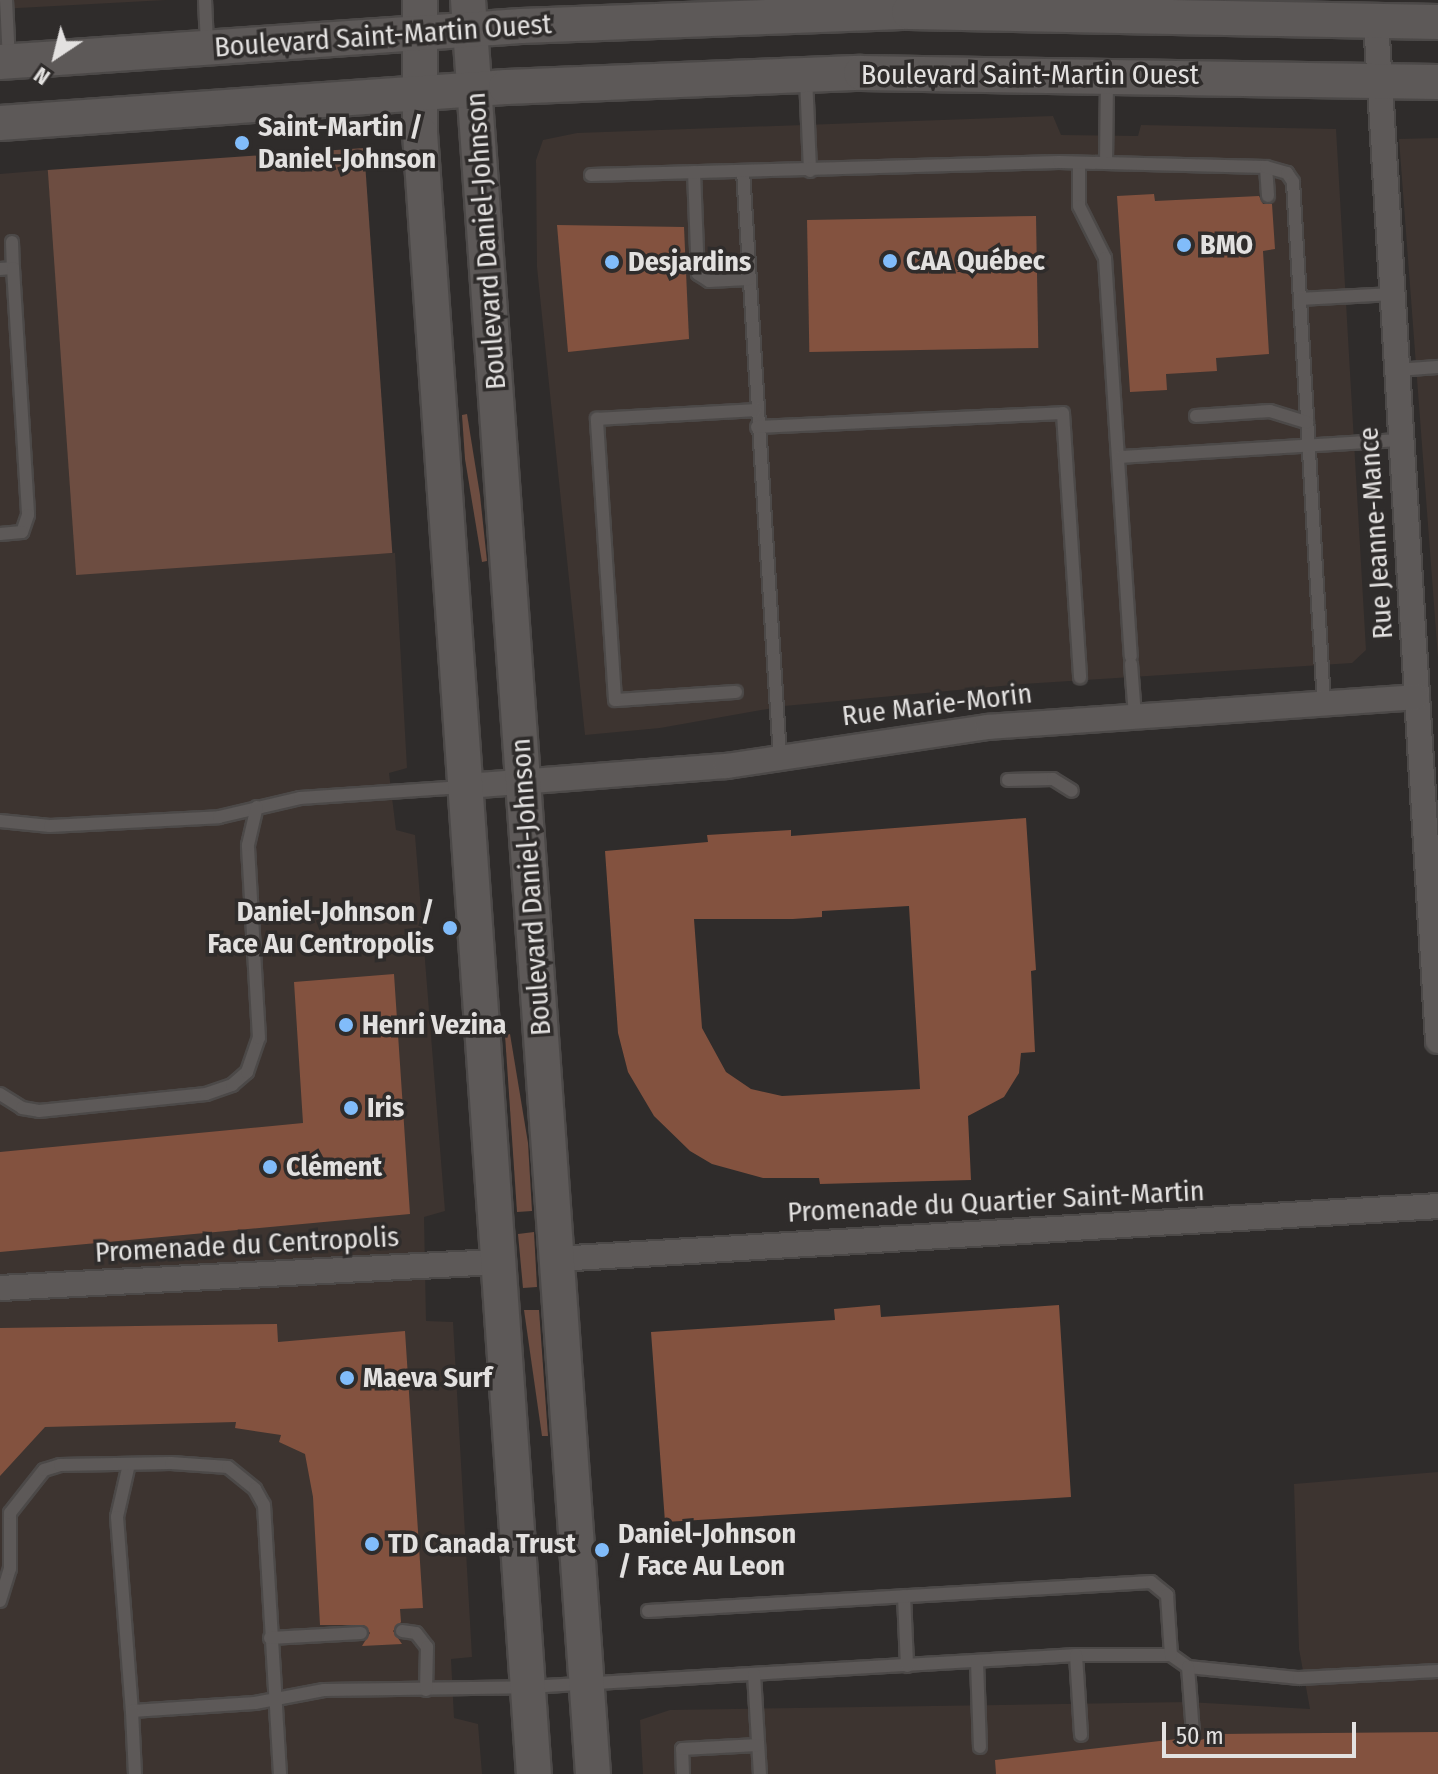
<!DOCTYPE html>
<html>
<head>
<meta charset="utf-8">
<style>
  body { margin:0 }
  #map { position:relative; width:1438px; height:1774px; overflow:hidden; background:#2f2c2b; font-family:"Fira Sans Condensed",sans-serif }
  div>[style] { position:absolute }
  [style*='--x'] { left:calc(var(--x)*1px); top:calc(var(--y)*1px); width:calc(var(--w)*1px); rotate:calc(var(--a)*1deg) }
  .built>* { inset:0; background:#3d3430 }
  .green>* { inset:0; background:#6d4d41; transform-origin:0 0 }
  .building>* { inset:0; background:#83523f; transform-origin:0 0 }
  .roads { filter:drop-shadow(2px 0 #4c4948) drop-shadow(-2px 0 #4c4948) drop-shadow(0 2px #4c4948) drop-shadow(0 -2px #4c4948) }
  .lane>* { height:12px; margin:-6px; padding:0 6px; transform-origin:6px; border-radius:6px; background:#5d5958 }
  .street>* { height:24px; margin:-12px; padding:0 12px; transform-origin:12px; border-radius:12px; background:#5d5958 }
  .secondary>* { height:34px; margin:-17px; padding:0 17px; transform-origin:17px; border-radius:17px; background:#5d5958 }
  .dots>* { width:22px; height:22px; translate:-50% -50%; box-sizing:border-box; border:4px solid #2f2c2b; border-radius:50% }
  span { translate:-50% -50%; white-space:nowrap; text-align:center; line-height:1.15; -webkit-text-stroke:7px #2f2c2b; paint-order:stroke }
  .street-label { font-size:28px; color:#e3e1e0 }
  .poi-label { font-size:28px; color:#e3e1e0; font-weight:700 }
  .left { translate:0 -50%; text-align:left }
  .right { translate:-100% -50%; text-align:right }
  .north { position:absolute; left:16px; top:16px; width:80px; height:80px; -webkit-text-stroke:6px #2f2c2b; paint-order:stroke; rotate:215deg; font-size:22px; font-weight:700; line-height:32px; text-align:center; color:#e3e1e0 }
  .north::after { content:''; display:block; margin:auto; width:28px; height:36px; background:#e3e1e0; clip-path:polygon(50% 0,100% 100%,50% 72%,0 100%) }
  .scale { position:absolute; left:1162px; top:1722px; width:194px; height:36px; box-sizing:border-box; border:4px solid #e3e1e0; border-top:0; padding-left:10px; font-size:24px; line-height:28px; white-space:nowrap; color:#e3e1e0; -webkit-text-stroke:6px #2f2c2b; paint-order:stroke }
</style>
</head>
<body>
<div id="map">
  <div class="built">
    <div style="clip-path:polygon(0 0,166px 0,0 9px)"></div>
    <div style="clip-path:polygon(1053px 116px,1061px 135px,1138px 136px,1141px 125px,1336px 129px,1366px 650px,1352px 663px,1023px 684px,784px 706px,660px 728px,585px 735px,537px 267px,536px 160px,543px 140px,577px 133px)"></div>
    <div style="clip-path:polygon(1438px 138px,1438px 658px,1399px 139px)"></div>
    <div style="clip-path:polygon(48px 170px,81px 568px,395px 553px,407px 768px,389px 773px,396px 830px,415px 835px,445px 1211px,424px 1217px,426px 1321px,453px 1322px,472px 1657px,451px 1659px,454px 1718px,478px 1724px,482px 1774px,0 1774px,0 174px)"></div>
    <div style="clip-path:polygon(1438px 1472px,1438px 1774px,643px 1774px,640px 1720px,670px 1710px,1188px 1702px,1310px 1709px,1299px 1649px,1294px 1484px)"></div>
  </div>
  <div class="green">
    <div style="left:364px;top:148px;width:406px;height:317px;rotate:86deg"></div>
    <div style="clip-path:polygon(467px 414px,480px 495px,487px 561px,482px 562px,465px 459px,462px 415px)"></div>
    <div style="clip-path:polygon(510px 1034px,528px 1143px,532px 1211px,517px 1212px,505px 1035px)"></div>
    <div style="clip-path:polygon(534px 1232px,537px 1287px,523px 1288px,518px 1234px)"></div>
    <div style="clip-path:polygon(524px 1310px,539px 1310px,548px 1436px,542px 1436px)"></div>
  </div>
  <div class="building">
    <div style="clip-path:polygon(1154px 194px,1155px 201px,1259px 196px,1263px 204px,1272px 204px,1275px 249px,1263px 251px,1269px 354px,1216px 358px,1217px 371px,1166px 374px,1167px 390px,1130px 392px,1117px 196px)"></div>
    <div style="left:1036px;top:216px;width:132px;height:229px;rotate:89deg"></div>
    <div style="clip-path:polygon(557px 225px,684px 227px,689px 339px,568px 352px)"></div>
    <div style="clip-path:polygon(evenodd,1026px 818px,1036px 970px,1031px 971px,1035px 1052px,1021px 1053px,1019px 1073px,1004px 1097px,968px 1116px,971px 1180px,820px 1184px,819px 1178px,763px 1178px,712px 1164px,690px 1151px,654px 1116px,628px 1072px,618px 1033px,605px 851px,708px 842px,707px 835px,791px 830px,791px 836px,1026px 818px,909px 906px,920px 1089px,782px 1096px,751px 1089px,726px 1072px,702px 1028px,694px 919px,793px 919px,822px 917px,822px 911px,909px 906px)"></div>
    <div style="clip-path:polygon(394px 974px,410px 1214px,0 1252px,0 1152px,303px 1123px,294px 982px)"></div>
    <div style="clip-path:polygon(880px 1305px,881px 1317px,1059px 1305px,1071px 1497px,665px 1522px,651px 1332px,835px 1320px,834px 1309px)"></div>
    <div style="clip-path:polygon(277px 1324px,278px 1342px,405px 1331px,423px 1608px,400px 1609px,401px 1622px,393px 1631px,402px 1644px,362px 1646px,370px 1633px,364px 1625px,320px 1625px,313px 1497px,305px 1454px,279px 1442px,281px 1435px,235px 1428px,236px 1422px,45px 1427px,0 1476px,0 1328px)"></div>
    <div style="clip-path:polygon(1438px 1732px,1438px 1774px,996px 1774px,995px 1760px,1186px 1738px,1194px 1742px,1220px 1734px)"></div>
  </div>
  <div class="roads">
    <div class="lane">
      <div style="--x:6;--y:0;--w:61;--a:87.2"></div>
      <div style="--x:205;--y:0;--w:44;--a:87.4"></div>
      <div style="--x:806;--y:78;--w:93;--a:87.5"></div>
      <div style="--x:1079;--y:163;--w:43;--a:90"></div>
      <div style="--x:1079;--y:206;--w:58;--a:63.4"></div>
      <div style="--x:1105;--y:258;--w:399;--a:86.3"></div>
      <div style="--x:1106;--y:163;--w:85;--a:-89.3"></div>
      <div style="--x:1266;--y:167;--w:29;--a:86"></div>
      <div style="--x:743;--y:171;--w:587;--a:86.39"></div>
      <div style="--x:694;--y:172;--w:102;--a:87.8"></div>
      <div style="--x:698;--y:274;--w:13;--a:32"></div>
      <div style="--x:709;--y:281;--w:40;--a:-2.9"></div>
      <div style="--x:591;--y:175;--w:468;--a:-1.6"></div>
      <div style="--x:1059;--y:162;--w:207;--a:1.4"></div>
      <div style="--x:1266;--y:167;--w:22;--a:16"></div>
      <div style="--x:1287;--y:173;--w:11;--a:56"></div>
      <div style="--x:1293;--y:182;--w:523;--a:86.6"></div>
      <div style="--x:12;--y:242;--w:26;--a:88"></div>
      <div style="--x:0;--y:269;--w:13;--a:-4"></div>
      <div style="--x:13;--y:268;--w:247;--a:86.5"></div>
      <div style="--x:28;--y:515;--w:18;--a:109"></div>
      <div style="--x:22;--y:532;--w:22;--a:175"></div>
      <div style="--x:1300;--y:299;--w:92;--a:-3.1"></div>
      <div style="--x:1396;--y:370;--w:42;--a:-4.1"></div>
      <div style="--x:1196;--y:416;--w:74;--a:-3.9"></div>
      <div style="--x:1270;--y:411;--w:39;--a:17"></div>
      <div style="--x:757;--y:427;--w:306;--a:-2.6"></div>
      <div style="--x:1063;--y:413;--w:265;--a:86.3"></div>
      <div style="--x:1120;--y:457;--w:282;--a:-3.5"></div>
      <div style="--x:1131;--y:664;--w:52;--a:85.6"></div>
      <div style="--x:736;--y:692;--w:121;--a:176.2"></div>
      <div style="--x:615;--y:700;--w:282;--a:-93.7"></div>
      <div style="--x:597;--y:419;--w:159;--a:-3.2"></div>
      <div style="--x:1008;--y:780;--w:45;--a:-1.3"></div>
      <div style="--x:1053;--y:779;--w:22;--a:32"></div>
      <div style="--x:0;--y:821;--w:50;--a:5.7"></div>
      <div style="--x:50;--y:826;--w:169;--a:-3"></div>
      <div style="--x:219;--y:817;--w:83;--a:-13.2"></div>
      <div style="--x:300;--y:798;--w:163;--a:-3.9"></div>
      <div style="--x:0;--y:1094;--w:26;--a:32"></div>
      <div style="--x:22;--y:1108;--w:17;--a:10"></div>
      <div style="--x:39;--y:1111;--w:168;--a:-5.8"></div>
      <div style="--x:206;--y:1094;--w:28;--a:-19"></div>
      <div style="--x:232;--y:1085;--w:20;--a:-41"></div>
      <div style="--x:247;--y:1072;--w:36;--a:-71"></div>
      <div style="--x:259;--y:1038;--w:193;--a:-93.3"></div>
      <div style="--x:248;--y:845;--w:39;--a:-77"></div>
      <div style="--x:129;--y:1464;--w:54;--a:102.8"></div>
      <div style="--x:117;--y:1517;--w:195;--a:85.6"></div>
      <div style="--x:132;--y:1711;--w:123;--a:-3.7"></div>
      <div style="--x:255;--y:1703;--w:70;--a:-10.7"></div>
      <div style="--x:324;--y:1690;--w:204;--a:-0.8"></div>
      <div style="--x:528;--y:1687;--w:549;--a:-3.34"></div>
      <div style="--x:1076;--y:1655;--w:95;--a:0"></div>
      <div style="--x:1171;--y:1655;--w:21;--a:35"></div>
      <div style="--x:1188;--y:1667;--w:112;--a:5.7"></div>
      <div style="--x:1299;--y:1678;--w:139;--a:-2.9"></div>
      <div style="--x:904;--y:1596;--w:70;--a:87.5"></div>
      <div style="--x:0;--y:1601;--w:34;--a:-73"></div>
      <div style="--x:10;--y:1569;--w:56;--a:-90"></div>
      <div style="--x:10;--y:1513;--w:55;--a:-51.7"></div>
      <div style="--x:44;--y:1470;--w:17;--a:-17"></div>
      <div style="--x:60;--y:1465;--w:111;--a:-1"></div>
      <div style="--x:171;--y:1463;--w:57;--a:4"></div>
      <div style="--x:228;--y:1467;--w:35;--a:39"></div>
      <div style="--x:255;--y:1489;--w:18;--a:61"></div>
      <div style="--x:264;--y:1505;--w:269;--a:86.6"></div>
      <div style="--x:648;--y:1611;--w:504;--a:-3.3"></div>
      <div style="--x:1151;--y:1582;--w:21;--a:39"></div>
      <div style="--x:1167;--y:1595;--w:60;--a:86.2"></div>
      <div style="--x:402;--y:1631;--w:14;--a:8"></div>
      <div style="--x:416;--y:1633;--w:18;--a:52"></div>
      <div style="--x:427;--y:1647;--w:43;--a:91.3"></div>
      <div style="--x:270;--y:1638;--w:91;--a:-3.1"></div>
      <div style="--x:1076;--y:1655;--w:80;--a:86.4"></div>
      <div style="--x:977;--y:1662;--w:85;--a:88"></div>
      <div style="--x:1188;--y:1667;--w:66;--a:85.7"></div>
      <div style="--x:754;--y:1674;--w:100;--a:86.6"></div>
      <div style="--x:132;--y:1711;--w:63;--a:87.3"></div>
      <div style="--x:683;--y:1774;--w:25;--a:-92"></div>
      <div style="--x:682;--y:1749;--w:76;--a:-3"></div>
    </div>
    <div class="street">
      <div style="--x:1376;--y:21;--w:1022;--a:86.52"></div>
      <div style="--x:466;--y:786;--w:261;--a:-4.4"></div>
      <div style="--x:726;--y:766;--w:265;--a:-8.5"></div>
      <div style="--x:988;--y:727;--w:430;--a:-4"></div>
      <div style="--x:557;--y:1259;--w:883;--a:-3.44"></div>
      <div style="--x:0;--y:1288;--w:499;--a:-3"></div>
    </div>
    <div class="secondary">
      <div style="--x:420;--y:0;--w:133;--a:90"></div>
      <div style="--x:420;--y:133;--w:1645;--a:86.03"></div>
      <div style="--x:468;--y:0;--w:1778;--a:85.97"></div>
      <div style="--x:0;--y:62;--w:522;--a:-3.95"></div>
      <div style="--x:521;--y:26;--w:388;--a:-2.1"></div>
      <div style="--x:909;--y:12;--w:529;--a:1.08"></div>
      <div style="--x:0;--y:123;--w:507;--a:-4.07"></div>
      <div style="--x:506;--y:87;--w:355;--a:-2.3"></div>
      <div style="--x:861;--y:73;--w:577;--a:0.89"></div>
    </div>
  </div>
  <div class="dots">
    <div style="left:242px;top:143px;background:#81bcfa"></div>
    <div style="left:1184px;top:245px;background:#81bcfa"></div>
    <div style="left:890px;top:261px;background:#81bcfa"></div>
    <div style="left:612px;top:262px;background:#81bcfa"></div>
    <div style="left:450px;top:928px;background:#81bcfa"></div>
    <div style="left:346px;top:1025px;background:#81bcfa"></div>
    <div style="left:351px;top:1108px;background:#81bcfa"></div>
    <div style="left:270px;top:1167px;background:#81bcfa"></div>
    <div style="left:347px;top:1378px;background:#81bcfa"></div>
    <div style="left:372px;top:1544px;background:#81bcfa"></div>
    <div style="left:602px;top:1550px;background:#81bcfa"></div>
  </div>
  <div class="street-label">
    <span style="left:383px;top:36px;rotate:-4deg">Boulevard Saint-Martin Ouest</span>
    <span style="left:1030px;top:75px">Boulevard Saint-Martin Ouest</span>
    <span style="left:486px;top:241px;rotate:-94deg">Boulevard Daniel-Johnson</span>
    <span style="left:1376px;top:533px;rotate:-94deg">Rue Jeanne-Mance</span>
    <span style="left:937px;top:705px;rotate:-7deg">Rue Marie-Morin</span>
    <span style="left:531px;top:887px;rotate:-94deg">Boulevard Daniel-Johnson</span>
    <span style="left:996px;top:1202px;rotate:-3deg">Promenade du Quartier Saint-Martin</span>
    <span style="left:247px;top:1245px;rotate:-3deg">Promenade du Centropolis</span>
  </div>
  <div class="poi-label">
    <span class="left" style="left:258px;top:143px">Saint-Martin /<br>Daniel-Johnson</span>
    <span class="left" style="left:1200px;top:245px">BMO</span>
    <span class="left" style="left:906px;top:261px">CAA Québec</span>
    <span class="left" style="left:628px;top:262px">Desjardins</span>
    <span class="right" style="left:434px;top:928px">Daniel-Johnson /<br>Face Au Centropolis</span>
    <span class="left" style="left:362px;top:1025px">Henri Vezina</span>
    <span class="left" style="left:367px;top:1108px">Iris</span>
    <span class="left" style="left:286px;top:1167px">Clément</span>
    <span class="left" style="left:363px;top:1378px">Maeva Surf</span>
    <span class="left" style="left:618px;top:1550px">Daniel-Johnson<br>/ Face Au Leon</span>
    <span class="left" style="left:388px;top:1544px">TD Canada Trust</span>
  </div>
  <div class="north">N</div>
  <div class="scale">50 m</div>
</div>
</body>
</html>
